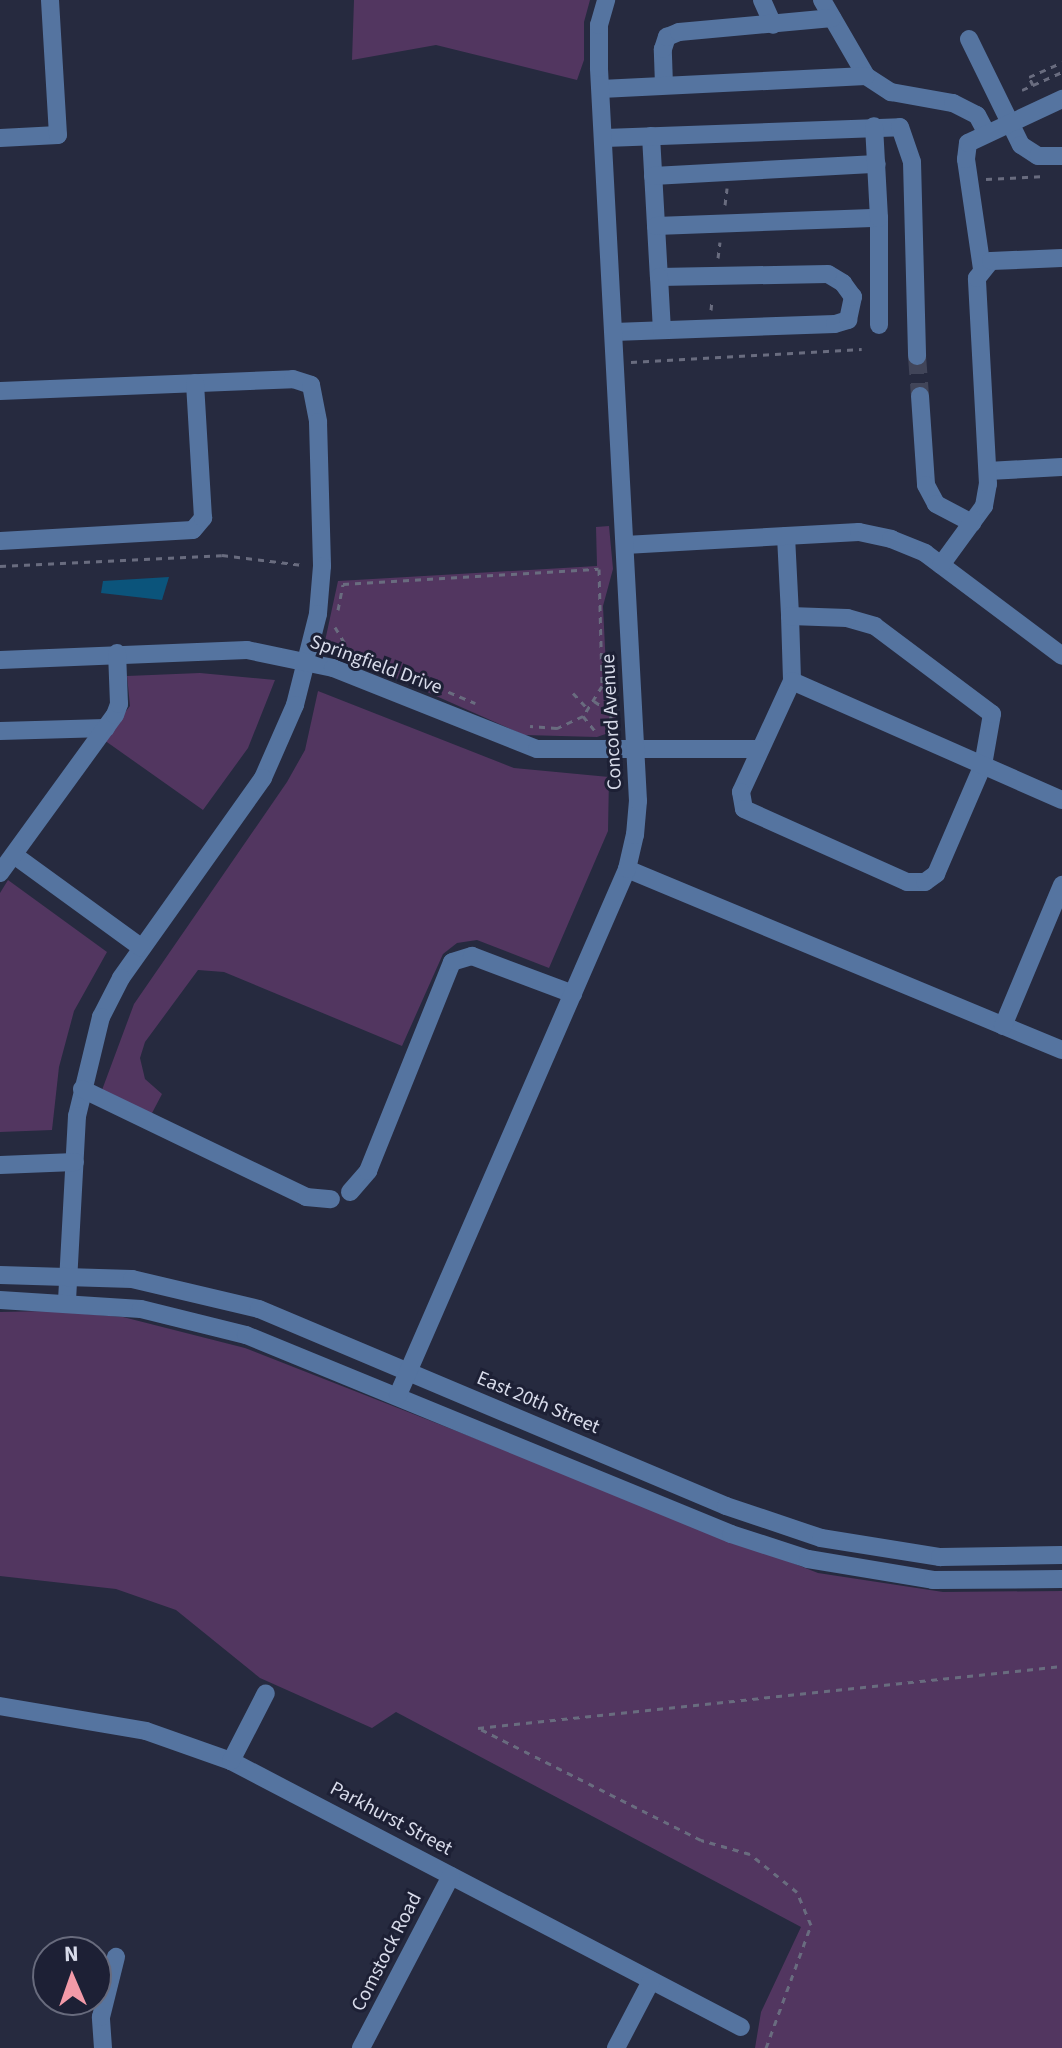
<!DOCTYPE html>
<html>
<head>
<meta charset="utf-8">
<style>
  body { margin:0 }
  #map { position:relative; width:1062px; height:2048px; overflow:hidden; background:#262a3f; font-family:"Source Sans 3",sans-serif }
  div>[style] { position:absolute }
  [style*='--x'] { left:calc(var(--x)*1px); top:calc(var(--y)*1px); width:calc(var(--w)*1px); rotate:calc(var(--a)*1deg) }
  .green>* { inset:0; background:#523660 }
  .water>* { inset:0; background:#0b547b }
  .minor-tunnel>* { height:18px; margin-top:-9px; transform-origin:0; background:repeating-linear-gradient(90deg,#414559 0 18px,transparent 0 27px) }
  .path>* { height:3px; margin-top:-1.5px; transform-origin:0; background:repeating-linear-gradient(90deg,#696c7f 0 6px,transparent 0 12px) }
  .minor>* { height:18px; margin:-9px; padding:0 9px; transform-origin:9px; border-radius:9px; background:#5574a0 }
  span { translate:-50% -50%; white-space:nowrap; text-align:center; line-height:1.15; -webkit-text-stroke:6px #1d2035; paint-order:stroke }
  .street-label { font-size:20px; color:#d8dbea }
  .north { position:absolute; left:32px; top:1936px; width:80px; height:80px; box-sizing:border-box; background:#1d2035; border:2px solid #686b7d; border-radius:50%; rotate:358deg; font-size:22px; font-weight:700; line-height:32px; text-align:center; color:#d8dbea }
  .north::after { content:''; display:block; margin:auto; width:28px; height:36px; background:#f39aa8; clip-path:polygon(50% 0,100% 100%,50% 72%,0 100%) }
</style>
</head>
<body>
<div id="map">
  <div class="green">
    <div style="clip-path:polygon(354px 0,590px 0,584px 22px,584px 60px,577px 80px,436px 45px,352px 60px)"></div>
    <div style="clip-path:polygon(609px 526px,613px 569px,603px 606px,606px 668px,616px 696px,617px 730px,597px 737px,524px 735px,330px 649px,325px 641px,338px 581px,597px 566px,596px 527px)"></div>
    <div style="clip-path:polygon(200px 673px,275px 680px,248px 748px,203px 810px,104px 740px,130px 706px,127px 676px)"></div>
    <div style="clip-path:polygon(318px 691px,514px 768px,609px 777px,608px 831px,549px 968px,477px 940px,457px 943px,443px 954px,402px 1046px,224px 972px,198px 970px,145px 1042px,140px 1058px,145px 1079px,162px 1094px,151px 1115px,102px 1090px,134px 1004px,287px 782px,305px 750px)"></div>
    <div style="clip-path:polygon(8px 880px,107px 952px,74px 1011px,59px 1067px,52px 1130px,0 1132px,0 893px)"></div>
    <div style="clip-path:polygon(48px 1311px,123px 1317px,245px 1348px,818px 1573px,943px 1592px,1062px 1591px,1062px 2048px,755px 2048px,761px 2012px,801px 1927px,396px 1712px,372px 1728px,260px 1678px,176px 1610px,116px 1589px,0 1576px,0 1312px)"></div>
  </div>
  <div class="water">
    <div style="clip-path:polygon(169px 577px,162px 600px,101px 593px,103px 581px)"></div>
  </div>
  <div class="minor-tunnel">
    <div style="--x:917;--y:356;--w:40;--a:85.7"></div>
  </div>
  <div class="path">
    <div style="--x:1033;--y:85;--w:9;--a:-117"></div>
    <div style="--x:1029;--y:77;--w:36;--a:-24"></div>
    <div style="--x:1022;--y:90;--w:44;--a:-24.2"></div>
    <div style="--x:986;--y:179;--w:60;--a:-2.9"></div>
    <div style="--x:725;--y:205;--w:17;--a:-83"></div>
    <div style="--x:718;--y:258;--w:16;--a:-83"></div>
    <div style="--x:711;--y:310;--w:10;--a:-84"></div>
    <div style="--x:631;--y:362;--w:231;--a:-3.2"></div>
    <div style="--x:0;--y:566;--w:222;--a:-2.8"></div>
    <div style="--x:222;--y:555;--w:81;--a:7.1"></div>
    <div style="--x:338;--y:610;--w:26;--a:-79"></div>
    <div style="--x:343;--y:584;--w:256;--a:-3.4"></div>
    <div style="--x:599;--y:569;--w:117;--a:88.5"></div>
    <div style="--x:602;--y:686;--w:36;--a:122"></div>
    <div style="--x:583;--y:716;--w:29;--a:155"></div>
    <div style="--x:557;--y:728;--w:27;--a:-176"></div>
    <div style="--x:335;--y:627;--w:27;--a:59"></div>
    <div style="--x:349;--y:650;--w:137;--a:22.8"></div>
    <div style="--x:331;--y:643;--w:19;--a:21"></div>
    <div style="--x:430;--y:684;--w:9;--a:-69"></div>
    <div style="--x:573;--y:693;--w:22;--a:47"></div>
    <div style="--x:594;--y:701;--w:22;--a:34"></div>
    <div style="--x:612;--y:713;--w:18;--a:106"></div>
    <div style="--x:583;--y:716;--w:21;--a:51"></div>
    <div style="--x:766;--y:2048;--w:131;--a:-69.9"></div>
    <div style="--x:811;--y:1925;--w:36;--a:-113"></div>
    <div style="--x:797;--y:1892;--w:60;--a:-141"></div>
    <div style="--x:750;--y:1854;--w:51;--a:-164.1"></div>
    <div style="--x:701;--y:1840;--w:250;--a:-153.3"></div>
    <div style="--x:478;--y:1728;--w:587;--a:-6.06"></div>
  </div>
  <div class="minor">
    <div style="--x:762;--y:0;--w:27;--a:66"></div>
    <div style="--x:822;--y:0;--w:88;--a:59.9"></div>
    <div style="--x:866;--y:76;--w:30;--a:33"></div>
    <div style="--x:891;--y:92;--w:63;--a:10.1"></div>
    <div style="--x:953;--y:103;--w:27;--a:27"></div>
    <div style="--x:977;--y:115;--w:19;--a:62"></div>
    <div style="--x:969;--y:39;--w:118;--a:63.9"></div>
    <div style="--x:1021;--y:145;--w:20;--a:33"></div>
    <div style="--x:1038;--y:156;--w:24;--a:0"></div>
    <div style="--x:664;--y:85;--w:36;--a:-92"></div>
    <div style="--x:663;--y:49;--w:13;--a:-72"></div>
    <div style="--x:667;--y:37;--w:13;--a:-23"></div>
    <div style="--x:679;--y:32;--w:154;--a:-5.2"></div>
    <div style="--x:601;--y:89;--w:265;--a:-2.8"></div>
    <div style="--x:651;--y:136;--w:141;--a:86.8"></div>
    <div style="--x:0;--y:138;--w:58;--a:-3"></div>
    <div style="--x:58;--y:135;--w:135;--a:-93.4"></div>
    <div style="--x:605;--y:138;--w:295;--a:-2.1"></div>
    <div style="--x:900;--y:127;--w:37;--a:71"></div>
    <div style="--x:912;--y:162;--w:194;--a:88.5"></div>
    <div style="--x:653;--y:176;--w:224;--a:-3.1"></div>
    <div style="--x:879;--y:218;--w:107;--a:90"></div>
    <div style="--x:656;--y:226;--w:223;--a:-2.1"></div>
    <div style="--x:879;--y:218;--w:92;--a:-93.1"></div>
    <div style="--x:982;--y:269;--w:111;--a:-98.3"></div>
    <div style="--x:966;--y:159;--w:16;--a:-83"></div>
    <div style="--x:968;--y:143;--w:104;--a:-25.1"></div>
    <div style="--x:614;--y:332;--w:221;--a:-2.1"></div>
    <div style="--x:835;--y:324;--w:14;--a:-17"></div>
    <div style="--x:848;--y:320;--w:24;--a:-78"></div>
    <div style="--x:853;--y:297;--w:17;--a:-126"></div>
    <div style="--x:843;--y:283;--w:17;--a:-149"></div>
    <div style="--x:828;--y:274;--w:169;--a:179"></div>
    <div style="--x:659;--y:277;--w:53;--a:86.8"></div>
    <div style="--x:0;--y:391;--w:293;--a:-2.3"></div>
    <div style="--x:293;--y:379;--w:19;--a:18"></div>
    <div style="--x:311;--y:385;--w:38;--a:79"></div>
    <div style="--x:318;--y:422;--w:144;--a:88.4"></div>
    <div style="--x:322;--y:566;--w:48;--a:94.8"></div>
    <div style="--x:318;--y:614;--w:94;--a:104.2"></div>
    <div style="--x:295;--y:705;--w:80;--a:113.7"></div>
    <div style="--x:263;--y:778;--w:245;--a:125.4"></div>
    <div style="--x:121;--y:978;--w:44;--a:117.1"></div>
    <div style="--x:101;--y:1017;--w:102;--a:103.6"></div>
    <div style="--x:77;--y:1116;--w:185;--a:93.1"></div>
    <div style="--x:920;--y:396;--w:89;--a:86.1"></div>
    <div style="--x:926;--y:485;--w:21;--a:62"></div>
    <div style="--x:936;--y:504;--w:41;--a:27.8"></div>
    <div style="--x:988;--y:471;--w:74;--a:-3.1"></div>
    <div style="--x:786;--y:536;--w:80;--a:87.1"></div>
    <div style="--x:790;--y:616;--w:65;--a:88.2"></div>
    <div style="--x:792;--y:681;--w:122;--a:114.7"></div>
    <div style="--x:741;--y:792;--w:17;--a:80"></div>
    <div style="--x:744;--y:809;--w:179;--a:24.1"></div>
    <div style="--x:907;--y:882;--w:18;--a:0"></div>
    <div style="--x:925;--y:882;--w:14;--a:-36"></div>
    <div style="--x:936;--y:874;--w:119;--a:-66.7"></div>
    <div style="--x:983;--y:765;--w:52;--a:-80"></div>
    <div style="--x:992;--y:714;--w:146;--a:-143.1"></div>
    <div style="--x:875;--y:626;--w:29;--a:-164"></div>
    <div style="--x:847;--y:618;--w:57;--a:-178"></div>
    <div style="--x:0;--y:541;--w:193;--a:-3.3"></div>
    <div style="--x:193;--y:530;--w:16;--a:-50"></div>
    <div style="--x:203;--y:518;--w:135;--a:-93.4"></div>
    <div style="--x:625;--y:545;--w:234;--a:-3.2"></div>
    <div style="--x:859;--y:532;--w:33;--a:12"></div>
    <div style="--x:891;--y:539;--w:37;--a:22"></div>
    <div style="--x:925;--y:553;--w:171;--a:36.9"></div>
    <div style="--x:941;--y:565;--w:73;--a:-53.9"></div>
    <div style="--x:984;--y:506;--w:22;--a:-80"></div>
    <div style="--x:988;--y:484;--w:206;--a:-93.1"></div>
    <div style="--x:977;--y:278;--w:22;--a:-51"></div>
    <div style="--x:991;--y:261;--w:71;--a:-2.4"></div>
    <div style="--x:0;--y:660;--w:247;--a:-2.3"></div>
    <div style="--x:247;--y:650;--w:88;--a:11.8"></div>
    <div style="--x:333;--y:668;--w:219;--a:21.7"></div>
    <div style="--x:537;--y:749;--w:223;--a:0"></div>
    <div style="--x:792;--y:681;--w:295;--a:23.8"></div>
    <div style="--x:0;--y:731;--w:106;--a:-1.6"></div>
    <div style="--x:14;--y:855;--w:158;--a:36"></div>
    <div style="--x:627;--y:869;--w:471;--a:22.6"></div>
    <div style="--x:0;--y:873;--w:195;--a:-54"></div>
    <div style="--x:115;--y:715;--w:12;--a:-70"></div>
    <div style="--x:119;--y:704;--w:51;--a:-92.2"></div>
    <div style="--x:1003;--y:1026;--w:153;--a:-67.3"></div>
    <div style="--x:82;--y:1089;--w:249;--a:25.7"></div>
    <div style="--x:306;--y:1197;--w:25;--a:5"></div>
    <div style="--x:0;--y:1165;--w:75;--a:-2.3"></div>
    <div style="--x:350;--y:1192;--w:28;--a:-49"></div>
    <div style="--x:368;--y:1171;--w:225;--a:-68.1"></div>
    <div style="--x:452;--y:962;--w:21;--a:-17"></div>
    <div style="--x:472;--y:956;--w:108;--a:20.6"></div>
    <div style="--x:0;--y:1275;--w:132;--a:1.7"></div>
    <div style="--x:132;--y:1279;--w:130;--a:13.3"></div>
    <div style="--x:259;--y:1309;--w:507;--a:22.87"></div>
    <div style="--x:726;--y:1506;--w:100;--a:18.6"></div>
    <div style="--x:821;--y:1538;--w:121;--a:9.1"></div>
    <div style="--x:940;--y:1557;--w:122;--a:-0.9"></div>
    <div style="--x:0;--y:1300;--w:141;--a:3.7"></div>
    <div style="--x:141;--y:1309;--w:108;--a:13.9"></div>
    <div style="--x:246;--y:1335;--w:524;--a:22.31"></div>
    <div style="--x:731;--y:1534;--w:81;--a:18"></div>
    <div style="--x:808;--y:1559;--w:127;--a:9.5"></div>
    <div style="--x:933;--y:1580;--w:129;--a:-0.4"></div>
    <div style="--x:398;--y:1395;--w:574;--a:-66.47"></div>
    <div style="--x:627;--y:869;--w:35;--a:-77"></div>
    <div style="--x:635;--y:835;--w:34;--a:-85"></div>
    <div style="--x:638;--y:801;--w:734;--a:-93.05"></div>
    <div style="--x:599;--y:68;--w:43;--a:-90"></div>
    <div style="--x:599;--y:25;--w:26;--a:-74"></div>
    <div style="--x:0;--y:1706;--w:148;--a:9.7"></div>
    <div style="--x:146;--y:1731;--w:90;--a:19.4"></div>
    <div style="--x:231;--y:1761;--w:575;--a:27.55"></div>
    <div style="--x:231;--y:1761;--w:76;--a:-62.8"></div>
    <div style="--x:103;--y:2048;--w:31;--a:-94"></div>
    <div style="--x:101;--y:2017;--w:62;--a:-76"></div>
    <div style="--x:361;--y:2048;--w:194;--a:-62.4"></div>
    <div style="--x:616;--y:2048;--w:76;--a:-62.4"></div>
  </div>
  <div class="street-label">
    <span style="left:376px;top:665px;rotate:20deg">Springfield Drive</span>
    <span style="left:612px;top:722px;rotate:-93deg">Concord Avenue</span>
    <span style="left:538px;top:1403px;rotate:23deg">East 20th Street</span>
    <span style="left:391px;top:1819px;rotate:28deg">Parkhurst Street</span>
    <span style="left:387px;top:1952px;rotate:-63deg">Comstock Road</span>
  </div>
  <div class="north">N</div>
</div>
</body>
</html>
